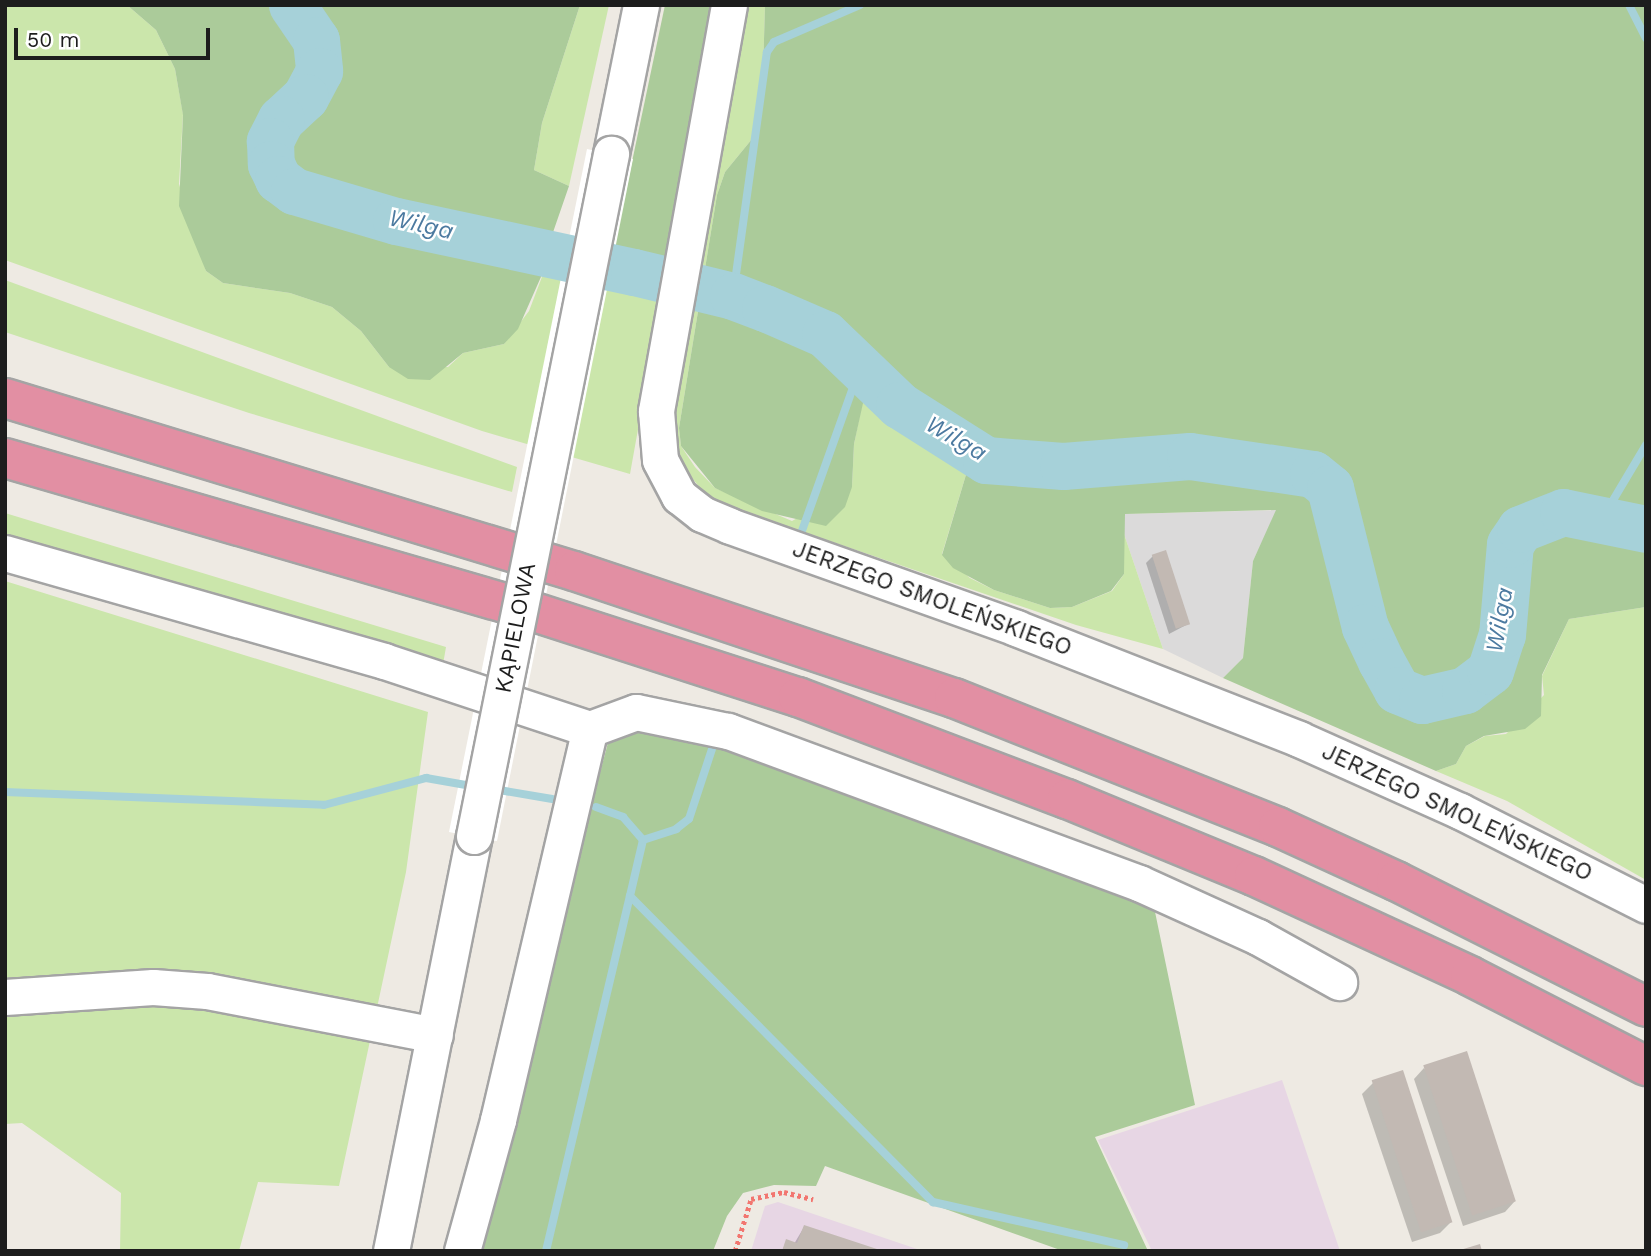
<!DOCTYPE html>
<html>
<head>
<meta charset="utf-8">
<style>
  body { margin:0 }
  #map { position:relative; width:1651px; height:1256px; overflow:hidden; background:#eeeae3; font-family:"Work Sans",sans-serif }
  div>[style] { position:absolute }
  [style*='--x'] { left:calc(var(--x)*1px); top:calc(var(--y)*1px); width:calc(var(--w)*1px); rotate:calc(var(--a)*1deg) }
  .residential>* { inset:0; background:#dbdada }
  .industrial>* { inset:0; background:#e7d6e4 }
  .grass>* { inset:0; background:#cbe6ab }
  .forest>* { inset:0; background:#abcb9a }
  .pier>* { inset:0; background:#fff }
  .shadow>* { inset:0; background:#0003 }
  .stream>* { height:8px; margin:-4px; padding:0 4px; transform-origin:4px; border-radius:4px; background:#a6d1d9 }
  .river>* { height:47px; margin:-23.5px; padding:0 23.5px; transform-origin:23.5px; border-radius:23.5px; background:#a6d1d9 }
  .building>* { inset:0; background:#c2b9b3; transform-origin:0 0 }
  .path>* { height:4.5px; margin-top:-2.25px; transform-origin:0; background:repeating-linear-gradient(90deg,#f27670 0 3.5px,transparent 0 7px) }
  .roads { filter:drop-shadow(2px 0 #a4a4a4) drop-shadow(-2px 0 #a4a4a4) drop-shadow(0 2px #a4a4a4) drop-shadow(0 -2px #a4a4a4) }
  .minor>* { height:35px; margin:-17.5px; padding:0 17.5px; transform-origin:17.5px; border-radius:17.5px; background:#fff }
  .highway>* { height:38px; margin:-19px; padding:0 19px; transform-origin:19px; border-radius:19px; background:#e28fa3 }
  .bridges { filter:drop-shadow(2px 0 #a4a4a4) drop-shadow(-2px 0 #a4a4a4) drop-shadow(0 2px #a4a4a4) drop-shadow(0 -2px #a4a4a4) }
  .minor-bridge>* { height:35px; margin:-17.5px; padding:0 17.5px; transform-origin:17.5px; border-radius:17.5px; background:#fff }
  span { translate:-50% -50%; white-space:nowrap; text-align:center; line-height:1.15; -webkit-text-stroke:5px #fff; paint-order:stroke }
  .street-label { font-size:23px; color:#1d1d1d }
  .water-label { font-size:24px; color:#4c7aa0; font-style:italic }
  .frame { position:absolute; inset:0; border:7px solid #1d1d1d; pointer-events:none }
  .scale { position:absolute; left:14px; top:28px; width:196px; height:32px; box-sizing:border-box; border:4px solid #1d1d1d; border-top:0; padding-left:9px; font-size:21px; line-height:24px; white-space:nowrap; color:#1d1d1d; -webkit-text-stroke:5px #fff; paint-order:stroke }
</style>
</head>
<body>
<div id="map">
  <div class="residential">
    <div style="clip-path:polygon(1277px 510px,1253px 561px,1243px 658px,1223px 678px,1163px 649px,1124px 534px,1124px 514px)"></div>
  </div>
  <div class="industrial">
    <div style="clip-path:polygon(1282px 1080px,1340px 1251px,1152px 1251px,1098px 1140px)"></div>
    <div style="clip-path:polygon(778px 1202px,923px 1251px,751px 1251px,765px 1206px)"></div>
  </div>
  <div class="grass">
    <div style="clip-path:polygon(5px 5px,127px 5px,156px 30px,175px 69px,183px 114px,179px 184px,206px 271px,223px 283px,290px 293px,332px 307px,361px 331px,389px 367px,448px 367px,463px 353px,504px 344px,529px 311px,548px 261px,663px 290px,630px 474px,482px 431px,5px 260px)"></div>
    <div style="clip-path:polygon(580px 5px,609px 5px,569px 186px,534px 170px,542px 123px)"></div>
    <div style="clip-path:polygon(743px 5px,765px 5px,763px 73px,752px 139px,725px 172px,717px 195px,679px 428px,681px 446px,695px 467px,715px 488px,792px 521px,852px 487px,854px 444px,866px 385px,968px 468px,942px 554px,970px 578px,994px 590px,1050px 608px,1072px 607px,1112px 591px,1124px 574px,1124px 534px,1163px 649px,1076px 625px,727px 506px,704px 493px,684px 468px,672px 445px,672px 419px)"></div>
    <div style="clip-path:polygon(5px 280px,517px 467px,512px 492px,249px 413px,5px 332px)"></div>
    <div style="clip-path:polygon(5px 513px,446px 647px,442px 670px,5px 543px)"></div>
    <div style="clip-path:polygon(5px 581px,428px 712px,406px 872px,339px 1186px,258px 1182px,239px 1251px,120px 1251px,121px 1193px,22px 1123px,5px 1124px)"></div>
    <div style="clip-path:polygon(1646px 607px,1646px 880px,1507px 801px,1436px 771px,1456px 764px,1466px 746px,1485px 736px,1506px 734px,1544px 695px,1542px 676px,1569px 619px)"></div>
  </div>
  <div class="forest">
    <div style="clip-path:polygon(127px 5px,580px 5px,542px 123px,534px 170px,569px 186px,550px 241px,548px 261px,518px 329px,504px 344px,463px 353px,430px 380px,408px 379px,389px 367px,361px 331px,332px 307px,290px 293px,223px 283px,206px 271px,179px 206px,183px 115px,175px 69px,156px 30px)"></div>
    <div style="clip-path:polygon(665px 5px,715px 5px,663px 290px,608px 276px)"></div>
    <div style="clip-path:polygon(765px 5px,1646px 5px,1646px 607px,1569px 619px,1542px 675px,1541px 716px,1525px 729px,1484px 736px,1466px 746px,1456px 764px,1436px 771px,1223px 678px,1243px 658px,1253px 561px,1276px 510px,1125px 514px,1124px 574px,1111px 591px,1072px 607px,1050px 608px,994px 590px,953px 568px,942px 555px,968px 468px,867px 385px,854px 444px,852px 487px,845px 507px,826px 526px,762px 511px,715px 488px,681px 446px,679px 428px,717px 195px,725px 172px,752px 139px,763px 73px)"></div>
    <div style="clip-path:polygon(661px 723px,1154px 907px,1195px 1105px,1095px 1137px,1148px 1251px,1063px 1251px,825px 1166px,816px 1186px,774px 1185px,743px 1193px,727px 1216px,713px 1251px,479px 1251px,495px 1170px,610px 735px)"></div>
  </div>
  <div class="pier">
    <div style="clip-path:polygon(587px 149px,633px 159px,497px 841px,489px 840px,449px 832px)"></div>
  </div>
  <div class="shadow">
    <div style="clip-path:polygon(1153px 556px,1188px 624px,1169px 634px,1146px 563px)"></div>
    <div style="clip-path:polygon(1424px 1068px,1515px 1201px,1505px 1212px,1463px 1226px,1414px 1079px)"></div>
    <div style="clip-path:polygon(1373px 1083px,1451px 1222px,1440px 1233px,1412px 1242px,1362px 1094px)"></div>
    <div style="clip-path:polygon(804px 1227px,851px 1243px,882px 1251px,782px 1251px,787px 1241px,794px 1244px)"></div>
  </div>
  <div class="stream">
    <div style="--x:1629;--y:5;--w:37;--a:63"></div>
    <div style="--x:733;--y:296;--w:246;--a:-82.1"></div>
    <div style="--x:767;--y:52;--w:12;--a:-55"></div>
    <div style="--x:774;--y:42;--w:94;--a:-23.3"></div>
    <div style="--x:1603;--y:517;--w:84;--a:-59.2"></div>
    <div style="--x:798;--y:542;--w:188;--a:-70.4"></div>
    <div style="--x:493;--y:789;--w:60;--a:9.6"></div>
    <div style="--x:5;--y:792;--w:319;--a:2.3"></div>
    <div style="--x:324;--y:805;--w:106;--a:-14.8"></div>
    <div style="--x:426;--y:778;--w:52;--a:10"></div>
    <div style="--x:596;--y:807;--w:29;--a:20"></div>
    <div style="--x:623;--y:817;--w:30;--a:49"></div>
    <div style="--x:643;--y:840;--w:57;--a:103.1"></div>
    <div style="--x:630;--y:896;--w:431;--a:45.3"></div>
    <div style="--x:933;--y:1202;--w:196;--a:12.7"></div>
    <div style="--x:643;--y:840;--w:35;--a:-18"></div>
    <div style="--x:676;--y:829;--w:16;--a:-38"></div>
    <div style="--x:689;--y:819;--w:74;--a:-71.8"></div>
    <div style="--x:546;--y:1251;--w:365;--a:-76.7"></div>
  </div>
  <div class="river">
    <div style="--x:292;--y:5;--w:42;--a:55.6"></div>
    <div style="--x:316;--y:40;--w:31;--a:84"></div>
    <div style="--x:319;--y:71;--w:30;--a:118"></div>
    <div style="--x:305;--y:97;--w:33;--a:137"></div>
    <div style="--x:281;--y:119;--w:25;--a:117"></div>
    <div style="--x:270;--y:141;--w:23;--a:88"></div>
    <div style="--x:271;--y:164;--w:17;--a:65"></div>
    <div style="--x:278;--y:179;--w:20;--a:37"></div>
    <div style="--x:294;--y:191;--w:106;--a:16.4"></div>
    <div style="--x:396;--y:221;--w:243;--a:12.1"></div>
    <div style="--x:634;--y:272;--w:102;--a:13.6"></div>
    <div style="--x:733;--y:296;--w:34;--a:21"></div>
    <div style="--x:765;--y:308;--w:65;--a:23.4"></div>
    <div style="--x:825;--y:334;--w:103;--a:43.8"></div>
    <div style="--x:899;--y:405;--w:103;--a:32.3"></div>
    <div style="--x:986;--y:460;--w:77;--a:4.5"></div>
    <div style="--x:1063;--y:466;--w:127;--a:-4.5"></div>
    <div style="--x:1190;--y:456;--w:124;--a:8.3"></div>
    <div style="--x:1313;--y:474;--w:22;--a:39"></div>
    <div style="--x:1330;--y:488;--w:143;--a:75.9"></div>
    <div style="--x:1365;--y:627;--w:38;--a:65"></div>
    <div style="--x:1381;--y:661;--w:33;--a:61"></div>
    <div style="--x:1397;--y:690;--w:27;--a:22"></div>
    <div style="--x:1422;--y:700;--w:44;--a:-13.1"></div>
    <div style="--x:1465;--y:690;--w:31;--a:-37"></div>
    <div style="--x:1490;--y:671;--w:38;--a:-72"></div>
    <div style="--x:1502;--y:635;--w:91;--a:-85"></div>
    <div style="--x:1510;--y:544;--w:18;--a:-56"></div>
    <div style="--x:1520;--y:529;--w:46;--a:-21.6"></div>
    <div style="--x:1563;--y:512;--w:85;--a:11.6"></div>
  </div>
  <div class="building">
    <div style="left:1166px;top:550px;width:78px;height:15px;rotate:72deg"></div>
    <div style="left:1467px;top:1051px;width:158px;height:46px;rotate:72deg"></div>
    <div style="left:1403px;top:1070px;width:160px;height:33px;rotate:72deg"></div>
    <div style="clip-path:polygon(804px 1225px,880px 1250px,880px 1251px,782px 1251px,786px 1239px,797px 1243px)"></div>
    <div style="clip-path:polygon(1480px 1244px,1482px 1251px,1460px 1251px,1460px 1250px)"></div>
  </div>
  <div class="path">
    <div style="--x:735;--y:1251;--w:54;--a:-72.9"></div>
    <div style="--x:751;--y:1199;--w:34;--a:-12"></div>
    <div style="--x:784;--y:1192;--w:30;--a:14"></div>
  </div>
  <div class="roads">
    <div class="minor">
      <div style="--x:729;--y:5;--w:413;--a:100.2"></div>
      <div style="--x:656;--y:411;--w:49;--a:85.3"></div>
      <div style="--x:660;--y:460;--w:41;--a:62.2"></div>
      <div style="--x:679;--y:496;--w:29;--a:38"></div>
      <div style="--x:702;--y:514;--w:30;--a:23"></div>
      <div style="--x:730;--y:526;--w:304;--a:19.6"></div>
      <div style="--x:1016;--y:628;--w:304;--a:21.4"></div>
      <div style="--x:1299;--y:739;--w:176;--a:24.1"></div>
      <div style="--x:1460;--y:811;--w:208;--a:26.8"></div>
      <div style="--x:611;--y:154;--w:152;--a:-78.6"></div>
      <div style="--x:5;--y:553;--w:394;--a:15.9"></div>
      <div style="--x:384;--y:661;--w:217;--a:18.3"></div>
      <div style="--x:590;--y:729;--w:49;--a:-20.3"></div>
      <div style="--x:636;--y:712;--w:94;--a:11.7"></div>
      <div style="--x:728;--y:731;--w:438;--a:20.3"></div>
      <div style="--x:1139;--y:883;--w:131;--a:24.4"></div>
      <div style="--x:1258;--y:937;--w:93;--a:29.1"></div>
      <div style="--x:5;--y:997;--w:148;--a:-3.9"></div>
      <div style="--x:153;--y:987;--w:54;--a:4.2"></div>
      <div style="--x:207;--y:991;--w:232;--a:10.9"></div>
      <div style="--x:391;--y:1251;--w:423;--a:-78.7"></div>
      <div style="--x:462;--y:1251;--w:136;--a:-74.6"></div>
      <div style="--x:498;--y:1120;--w:402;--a:-76.8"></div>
    </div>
    <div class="highway">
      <div style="--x:5;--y:398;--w:595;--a:16.91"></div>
      <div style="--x:574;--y:571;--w:401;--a:18.5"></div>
      <div style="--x:954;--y:698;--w:349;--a:21.7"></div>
      <div style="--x:1278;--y:827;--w:130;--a:24.6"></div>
      <div style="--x:1396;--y:881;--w:280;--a:26.7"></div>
      <div style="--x:5;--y:458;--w:541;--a:16.19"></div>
      <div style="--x:525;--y:609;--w:287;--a:17.9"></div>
      <div style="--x:798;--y:697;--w:288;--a:20.8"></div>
      <div style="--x:1067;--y:799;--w:202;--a:22.4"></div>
      <div style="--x:1254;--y:876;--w:238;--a:24.8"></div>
      <div style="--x:1470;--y:976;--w:198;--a:27.1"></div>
    </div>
  </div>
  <div class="bridges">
    <div class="minor-bridge">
      <div style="--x:474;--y:836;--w:696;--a:-78.64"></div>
    </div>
  </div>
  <div class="street-label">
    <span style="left:932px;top:599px;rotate:20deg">JERZEGO SMOLEŃSKIEGO</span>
    <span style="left:516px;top:628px;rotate:-79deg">KĄPIELOWA</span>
    <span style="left:1457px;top:813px;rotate:25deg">JERZEGO SMOLEŃSKIEGO</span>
  </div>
  <div class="water-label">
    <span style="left:421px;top:225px;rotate:13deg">Wilga</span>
    <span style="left:956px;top:439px;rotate:30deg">Wilga</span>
    <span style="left:1500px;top:620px;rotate:-80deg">Wilga</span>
  </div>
  <div class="frame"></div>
  <div class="scale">50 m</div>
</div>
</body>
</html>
